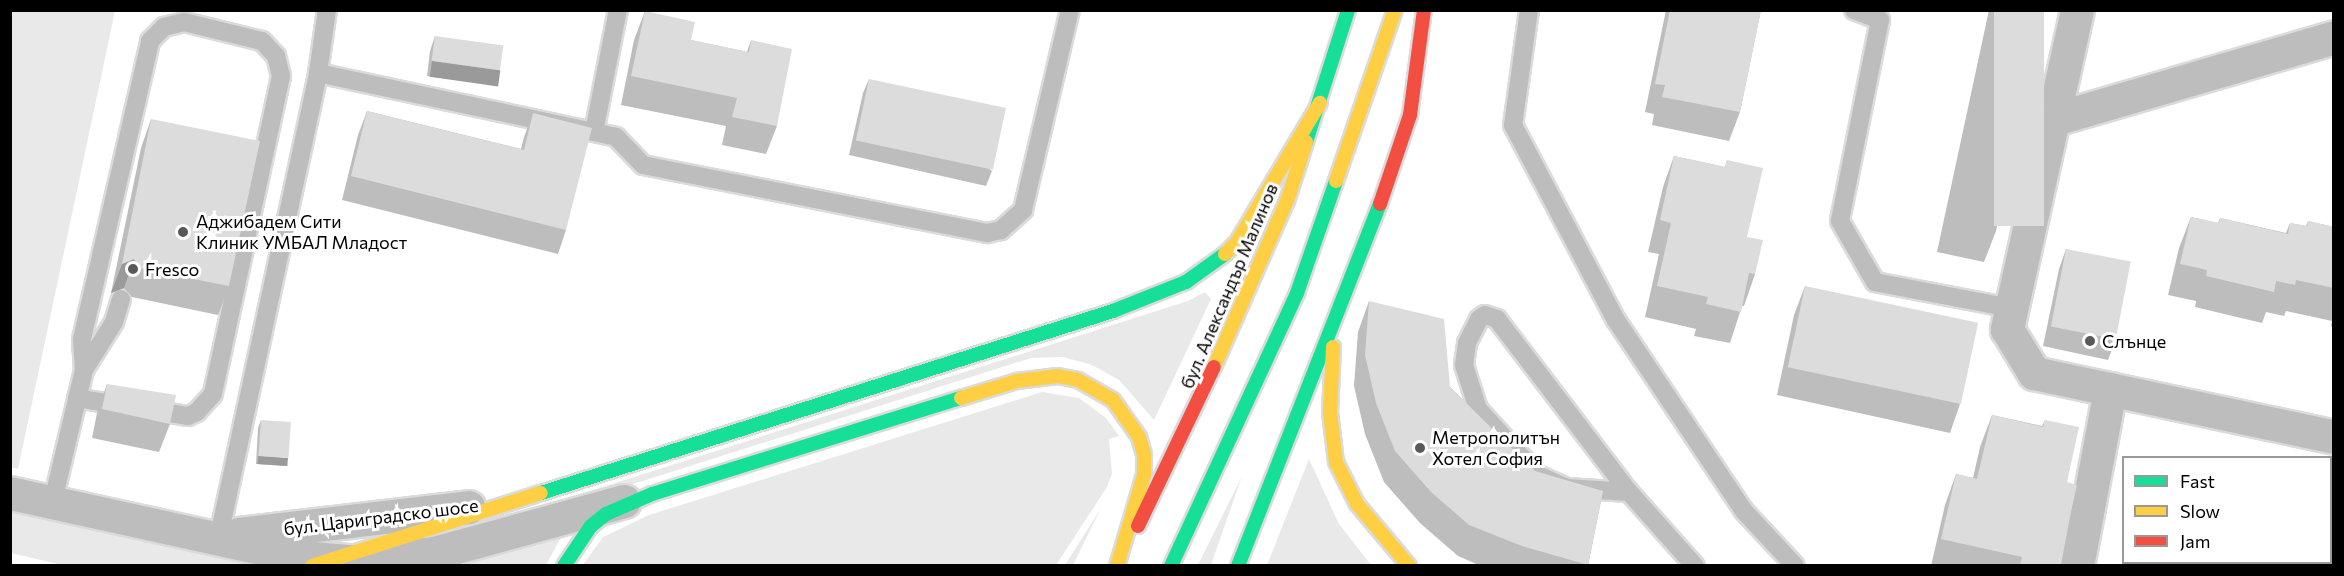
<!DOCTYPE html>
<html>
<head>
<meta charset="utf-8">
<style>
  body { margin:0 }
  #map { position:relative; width:2344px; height:576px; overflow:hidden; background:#fff; font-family:Commissioner,sans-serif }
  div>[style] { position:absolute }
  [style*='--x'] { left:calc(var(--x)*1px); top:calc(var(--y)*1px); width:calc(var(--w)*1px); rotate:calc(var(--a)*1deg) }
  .green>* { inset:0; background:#e9e9e9 }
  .roads { filter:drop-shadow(2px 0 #dbdbdb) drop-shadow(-2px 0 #dbdbdb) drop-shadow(0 2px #dbdbdb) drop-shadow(0 -2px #dbdbdb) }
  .lane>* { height:18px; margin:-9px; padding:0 9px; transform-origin:9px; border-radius:9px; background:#bdbdbd }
  .street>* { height:33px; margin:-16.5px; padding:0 16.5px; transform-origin:16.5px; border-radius:16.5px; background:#bdbdbd }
  .fast>* { height:14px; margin:-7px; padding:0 7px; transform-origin:7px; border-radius:7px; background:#16e098 }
  .slow>* { height:14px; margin:-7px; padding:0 7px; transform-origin:7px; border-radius:7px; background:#ffcf43 }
  .jam>* { height:14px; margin:-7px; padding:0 7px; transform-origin:7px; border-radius:7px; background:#f24e42 }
  .wall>* { inset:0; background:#bdbdbd }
  .shaded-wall>* { inset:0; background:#9a9a9a; transform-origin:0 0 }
  .building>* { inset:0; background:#dcdcdc; transform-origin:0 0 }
  .dots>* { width:16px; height:16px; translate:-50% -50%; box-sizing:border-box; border:3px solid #fff; border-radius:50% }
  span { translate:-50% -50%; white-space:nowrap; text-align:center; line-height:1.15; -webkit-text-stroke:6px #fff; paint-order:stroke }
  .poi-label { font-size:18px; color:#000 }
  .left { translate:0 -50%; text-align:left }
  .street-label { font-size:18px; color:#000 }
  .frame { position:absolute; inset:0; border:12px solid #000; pointer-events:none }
  .legend { position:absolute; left:2122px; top:456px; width:210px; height:108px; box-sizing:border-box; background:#fff; border:2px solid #999; margin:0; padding:8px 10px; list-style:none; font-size:18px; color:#000 }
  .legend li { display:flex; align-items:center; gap:12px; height:30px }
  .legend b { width:30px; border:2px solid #999 }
</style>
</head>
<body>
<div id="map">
  <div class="green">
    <div style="clip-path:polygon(11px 10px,115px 11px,18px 469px,10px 467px)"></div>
    <div style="clip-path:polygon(1205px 292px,1211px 299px,1154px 420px,1119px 380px,1092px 365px,1063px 357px,1031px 358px,466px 537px,464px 531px,1188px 301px)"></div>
    <div style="clip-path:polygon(1042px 392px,1079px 398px,1106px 418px,1119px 436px,1109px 439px,1112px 474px,1107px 487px,1056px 565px,582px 566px,603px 537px,649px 515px)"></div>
    <div style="clip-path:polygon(1309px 459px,1339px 524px,1371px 565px,1267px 565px)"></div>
    <div style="clip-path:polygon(1242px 476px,1211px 565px,1198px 565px)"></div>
    <div style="clip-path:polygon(1101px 508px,1073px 565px,1065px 565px)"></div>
    <div style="clip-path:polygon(11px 511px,95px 529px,255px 560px,253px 566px,66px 566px,11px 553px)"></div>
    <div style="clip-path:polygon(563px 534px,546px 565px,431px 566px)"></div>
  </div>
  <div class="roads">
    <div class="lane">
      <div style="--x:1529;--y:10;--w:116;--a:97.9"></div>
      <div style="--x:1513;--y:125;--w:221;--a:62.2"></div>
      <div style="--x:1616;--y:320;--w:229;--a:56.2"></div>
      <div style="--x:1743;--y:510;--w:76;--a:47.1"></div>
      <div style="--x:1854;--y:10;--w:28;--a:21"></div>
      <div style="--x:1880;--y:20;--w:205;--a:101.3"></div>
      <div style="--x:1840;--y:221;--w:70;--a:60.2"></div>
      <div style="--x:1875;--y:282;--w:138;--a:10.8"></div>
      <div style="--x:318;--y:73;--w:305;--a:12.1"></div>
      <div style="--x:616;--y:137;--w:39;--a:46"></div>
      <div style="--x:643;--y:165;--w:351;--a:11.2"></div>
      <div style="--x:987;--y:233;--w:14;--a:-12"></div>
      <div style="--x:1001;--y:230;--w:30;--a:-42"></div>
      <div style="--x:1023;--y:210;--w:205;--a:-76.8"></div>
      <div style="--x:594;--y:132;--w:124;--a:-78.9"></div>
      <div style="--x:84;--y:370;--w:57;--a:-58"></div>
      <div style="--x:114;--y:322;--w:24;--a:-73"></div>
      <div style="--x:77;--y:398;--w:47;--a:9.9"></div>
      <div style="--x:1629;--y:492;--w:62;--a:-176.3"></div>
      <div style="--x:1567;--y:488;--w:32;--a:-156"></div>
      <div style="--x:1538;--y:475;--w:89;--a:-132.3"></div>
      <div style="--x:1478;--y:409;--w:46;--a:-107.7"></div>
      <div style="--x:1464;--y:365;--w:22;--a:-82"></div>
      <div style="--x:1467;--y:343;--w:27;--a:-63"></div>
      <div style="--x:1479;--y:319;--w:7;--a:-34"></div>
      <div style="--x:1485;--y:315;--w:13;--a:18"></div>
      <div style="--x:1497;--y:319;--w:218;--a:52.7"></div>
      <div style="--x:1629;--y:492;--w:99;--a:48.3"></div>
      <div style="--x:53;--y:501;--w:135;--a:-76.7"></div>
      <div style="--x:84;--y:370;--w:31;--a:-94"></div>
      <div style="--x:82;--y:339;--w:306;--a:-77.1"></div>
      <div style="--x:150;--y:41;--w:20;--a:-45"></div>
      <div style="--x:164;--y:27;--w:21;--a:-14"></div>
      <div style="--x:184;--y:22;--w:80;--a:13.7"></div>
      <div style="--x:262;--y:41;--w:21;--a:47"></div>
      <div style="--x:276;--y:56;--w:21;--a:76"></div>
      <div style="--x:281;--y:76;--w:325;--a:102.1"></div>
      <div style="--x:213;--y:394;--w:24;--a:132"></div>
      <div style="--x:197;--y:412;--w:10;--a:156"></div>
      <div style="--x:188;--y:416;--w:38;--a:-171"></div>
      <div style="--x:219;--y:536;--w:473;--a:-77.9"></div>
      <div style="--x:318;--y:73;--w:64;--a:-81.9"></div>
      <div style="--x:2216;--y:566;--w:4;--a:-90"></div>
    </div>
    <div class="street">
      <div style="--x:2077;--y:10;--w:327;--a:102.4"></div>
      <div style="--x:2007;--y:329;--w:52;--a:58.5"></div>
      <div style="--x:2034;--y:373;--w:307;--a:12"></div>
      <div style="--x:2051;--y:120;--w:295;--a:-16.3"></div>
      <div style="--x:10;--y:493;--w:298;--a:12.4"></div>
      <div style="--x:301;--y:557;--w:58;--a:4.9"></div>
      <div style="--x:359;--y:562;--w:76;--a:-6.8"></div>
      <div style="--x:434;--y:553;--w:197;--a:-15.3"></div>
      <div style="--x:239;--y:534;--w:231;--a:-6.7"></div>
      <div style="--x:2077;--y:566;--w:180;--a:-79.4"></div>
      <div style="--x:2286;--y:566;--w:4;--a:-76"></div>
    </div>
    <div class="fast">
      <div style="--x:1306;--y:142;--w:139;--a:-72.3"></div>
      <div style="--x:541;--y:493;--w:600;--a:-17.65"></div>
      <div style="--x:1113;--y:311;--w:79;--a:-21.7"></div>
      <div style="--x:1186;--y:282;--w:48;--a:-35.7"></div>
      <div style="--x:564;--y:566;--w:48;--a:-56"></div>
      <div style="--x:591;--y:526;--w:19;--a:-39"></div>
      <div style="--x:606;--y:514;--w:50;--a:-23.5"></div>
      <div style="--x:652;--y:494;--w:324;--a:-17.3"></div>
      <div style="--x:1171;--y:566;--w:301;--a:-65.2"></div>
      <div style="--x:1297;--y:293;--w:119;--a:-70.8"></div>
      <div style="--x:1238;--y:566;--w:389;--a:-68.6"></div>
    </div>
    <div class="slow">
      <div style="--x:1336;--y:181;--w:181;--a:-71"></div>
      <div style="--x:1225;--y:254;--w:17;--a:-45"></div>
      <div style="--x:1237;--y:242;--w:162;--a:-59.2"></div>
      <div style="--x:1333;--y:347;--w:65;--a:92.6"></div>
      <div style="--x:1330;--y:412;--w:50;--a:83.2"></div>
      <div style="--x:1336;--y:462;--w:47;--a:63.4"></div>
      <div style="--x:1357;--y:504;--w:81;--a:50"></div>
      <div style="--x:1214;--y:367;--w:181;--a:-66.3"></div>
      <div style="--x:1287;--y:201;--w:62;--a:-72.1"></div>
      <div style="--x:961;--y:398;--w:59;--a:-16.9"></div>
      <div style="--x:1017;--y:381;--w:41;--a:-7"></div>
      <div style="--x:1058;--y:376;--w:20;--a:11"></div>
      <div style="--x:1078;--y:380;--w:40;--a:29.7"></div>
      <div style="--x:1113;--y:400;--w:45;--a:54.9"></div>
      <div style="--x:1139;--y:437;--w:19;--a:74"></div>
      <div style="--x:1144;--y:455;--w:20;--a:90"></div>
      <div style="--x:1144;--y:475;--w:95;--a:106.5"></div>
      <div style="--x:312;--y:566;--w:240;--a:-17.7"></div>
    </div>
    <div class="jam">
      <div style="--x:1380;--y:204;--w:94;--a:-71.4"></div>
      <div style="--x:1410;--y:115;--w:106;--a:-82.4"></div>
      <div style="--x:1138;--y:526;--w:176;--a:-64.5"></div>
    </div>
  </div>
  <div class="wall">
    <div style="clip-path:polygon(1666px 10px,1761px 10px,1740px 112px,1729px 141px,1652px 125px,1654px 114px,1645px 112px)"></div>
    <div style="clip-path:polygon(1989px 10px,2044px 10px,1996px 231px,1984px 262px,1937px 252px)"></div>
    <div style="clip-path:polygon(645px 11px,691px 40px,747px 52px,751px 40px,777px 126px,766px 154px,722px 145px,726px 126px,621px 105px,634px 40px)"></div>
    <div style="clip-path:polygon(435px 36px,500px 70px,494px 85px,427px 76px,430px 51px)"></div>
    <div style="clip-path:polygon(869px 79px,992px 171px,986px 186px,849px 155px,863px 93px)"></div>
    <div style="clip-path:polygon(367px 111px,521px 149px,524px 137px,533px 113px,566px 230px,558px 254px,342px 200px,358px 135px)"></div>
    <div style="clip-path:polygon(151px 119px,229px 286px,218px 315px,132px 297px,124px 288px,111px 293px,141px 148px)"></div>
    <div style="clip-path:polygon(1674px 156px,1725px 167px,1727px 160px,1747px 237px,1755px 274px,1744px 306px,1742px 306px,1730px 343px,1694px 336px,1696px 329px,1645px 317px,1659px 254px,1648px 252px,1663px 187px)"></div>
    <div style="clip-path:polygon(2191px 217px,2218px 223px,2220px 218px,2286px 233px,2290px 223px,2306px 226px,2308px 221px,2334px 227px,2334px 327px,2331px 326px,2332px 321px,2286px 311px,2284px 316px,2266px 312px,2262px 323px,2195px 307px,2196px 301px,2168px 295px,2179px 248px)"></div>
    <div style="clip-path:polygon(2066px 249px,2116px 339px,2108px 360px,2043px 346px,2059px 269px)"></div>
    <div style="clip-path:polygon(1805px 286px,1960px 404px,1950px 433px,1777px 395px,1794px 315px)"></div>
    <div style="clip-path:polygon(1369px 301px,1450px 387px,1535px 471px,1603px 491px,1588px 566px,1481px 566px,1458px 556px,1420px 523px,1384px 482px,1365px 434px,1354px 386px,1358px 332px)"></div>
    <div style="clip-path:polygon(107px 384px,170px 424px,159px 452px,92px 438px,97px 413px)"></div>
    <div style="clip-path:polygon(1992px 415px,2042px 426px,2045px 420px,2067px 482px,2058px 566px,1931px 566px,1945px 505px,1956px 474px,1973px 478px,1980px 447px)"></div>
    <div style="clip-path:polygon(261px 420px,285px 466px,256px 464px,258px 428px)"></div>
    <div style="clip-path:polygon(2334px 534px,2334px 566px,2323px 566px,2324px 562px,2331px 562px,2331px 542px)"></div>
  </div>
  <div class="shaded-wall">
    <div style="left:432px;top:61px;width:69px;height:16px;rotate:8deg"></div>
    <div style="clip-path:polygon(134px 259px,124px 288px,111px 293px,122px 264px)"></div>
    <div style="left:258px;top:456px;width:30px;height:8px;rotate:4deg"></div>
  </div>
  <div class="building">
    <div style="clip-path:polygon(1670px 10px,1761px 10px,1740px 112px,1662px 97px,1665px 85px,1655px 84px)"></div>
    <div style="left:1994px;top:10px;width:50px;height:216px"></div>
    <div style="clip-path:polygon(645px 11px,695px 22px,691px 40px,749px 52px,751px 40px,792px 49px,777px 126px,732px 117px,737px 98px,631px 76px)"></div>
    <div style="left:435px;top:36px;width:69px;height:25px;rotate:8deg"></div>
    <div style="left:869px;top:79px;width:140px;height:63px;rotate:12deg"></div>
    <div style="clip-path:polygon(367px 111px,524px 150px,533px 113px,592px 128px,566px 230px,351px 176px)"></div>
    <div style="clip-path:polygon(151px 119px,260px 141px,229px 286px,142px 269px,134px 259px,122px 264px)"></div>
    <div style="clip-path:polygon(1674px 156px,1725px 167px,1727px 160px,1763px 168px,1747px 237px,1763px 240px,1755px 274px,1749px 273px,1741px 312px,1706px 304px,1708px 297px,1657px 286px,1671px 223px,1660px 220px)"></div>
    <div style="clip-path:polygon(2191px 217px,2219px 223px,2220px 218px,2288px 234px,2290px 223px,2307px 226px,2308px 221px,2334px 227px,2334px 288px,2296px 280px,2295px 285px,2276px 281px,2274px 292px,2206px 276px,2207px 270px,2180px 264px)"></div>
    <div style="left:2066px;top:249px;width:66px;height:79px;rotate:11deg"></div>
    <div style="left:1805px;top:286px;width:177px;height:83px;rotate:12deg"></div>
    <div style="clip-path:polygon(1369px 301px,1444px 319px,1450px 387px,1535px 471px,1603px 491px,1588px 565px,1522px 546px,1469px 525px,1431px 492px,1395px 451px,1376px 403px,1365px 355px)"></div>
    <div style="clip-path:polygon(107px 384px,176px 395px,170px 424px,102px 409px)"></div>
    <div style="clip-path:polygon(1992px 415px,2043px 427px,2045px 420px,2079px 427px,2067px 482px,2077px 485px,2058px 566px,2020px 566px,2022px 557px,1941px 539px,1956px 474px,1977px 479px)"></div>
    <div style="left:261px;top:420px;width:30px;height:36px;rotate:4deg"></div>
    <div style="clip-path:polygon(2334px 538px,2334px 566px,2328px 566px,2329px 562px,2331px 562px,2331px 553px)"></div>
  </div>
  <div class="dots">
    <div style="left:183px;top:232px;background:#595959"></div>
    <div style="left:133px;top:269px;background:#595959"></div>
    <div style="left:2090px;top:341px;background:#595959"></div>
    <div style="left:1420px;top:448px;background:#595959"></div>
  </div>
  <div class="poi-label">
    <span class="left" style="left:196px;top:232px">Аджибадем Сити<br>Клиник УМБАЛ Младост</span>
    <span class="left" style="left:145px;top:269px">Fresco</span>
    <span class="left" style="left:2102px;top:341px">Слънце</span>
    <span class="left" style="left:1432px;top:448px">Метрополитън<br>Хотел София</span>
  </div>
  <div class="street-label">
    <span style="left:1229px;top:286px;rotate:-67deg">бул. Александър Малинов</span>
    <span style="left:381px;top:517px;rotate:-7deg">бул. Цариградско шосе</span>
  </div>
  <div class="frame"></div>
  <ul class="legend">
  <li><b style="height:8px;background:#16e098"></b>Fast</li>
  <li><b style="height:8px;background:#ffcf43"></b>Slow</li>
  <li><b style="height:8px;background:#f24e42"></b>Jam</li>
  </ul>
</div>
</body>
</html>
